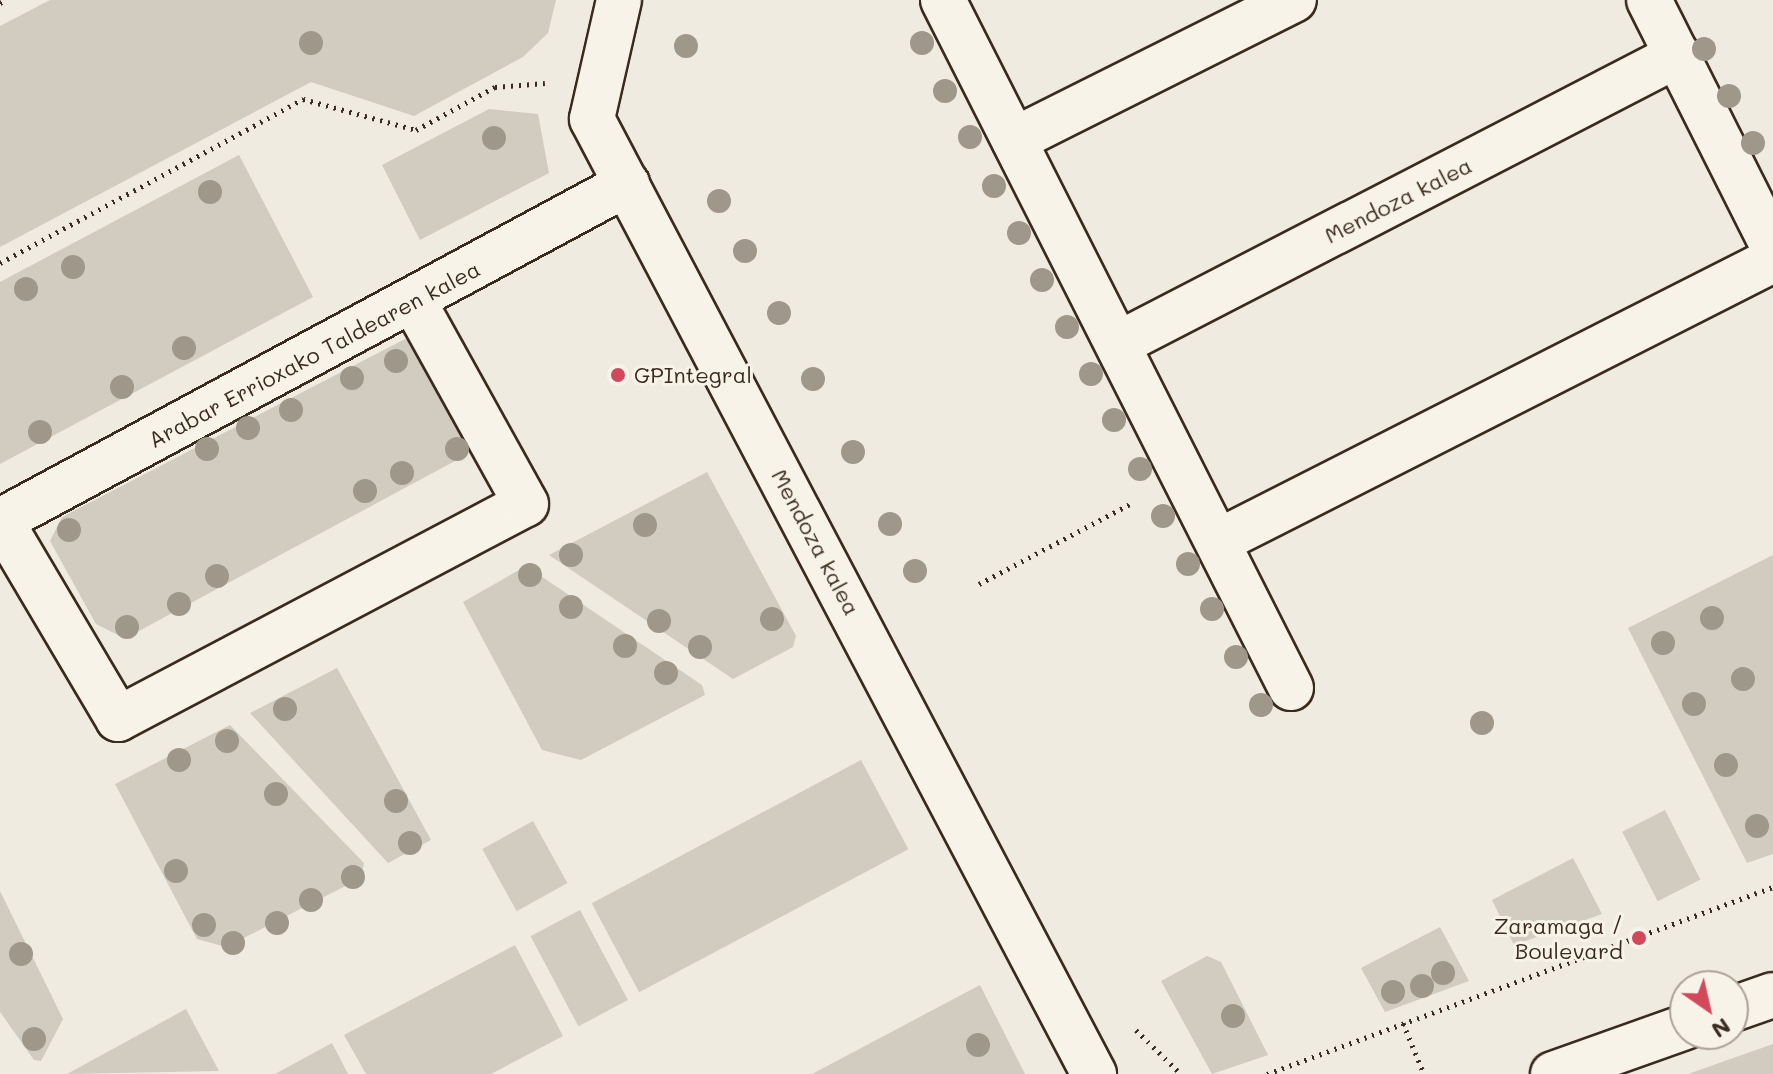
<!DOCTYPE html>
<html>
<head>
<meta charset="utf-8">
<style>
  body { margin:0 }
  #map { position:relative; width:1773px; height:1074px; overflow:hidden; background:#efebe0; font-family:Mali,sans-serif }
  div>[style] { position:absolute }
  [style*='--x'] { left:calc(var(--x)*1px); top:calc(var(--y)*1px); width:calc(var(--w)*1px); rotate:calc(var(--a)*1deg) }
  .green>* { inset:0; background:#d1cbc0; transform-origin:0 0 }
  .path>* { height:5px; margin-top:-2.5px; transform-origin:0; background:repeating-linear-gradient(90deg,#3b2a1e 0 2px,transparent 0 8px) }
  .roads { filter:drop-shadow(2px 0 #3b2a1e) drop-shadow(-2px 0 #3b2a1e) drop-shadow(0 2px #3b2a1e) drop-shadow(0 -2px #3b2a1e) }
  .minor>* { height:44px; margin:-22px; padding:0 22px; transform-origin:22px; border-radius:22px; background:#f7f3e8 }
  .major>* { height:44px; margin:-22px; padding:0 22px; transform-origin:22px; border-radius:22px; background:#f7f3e8 }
  .trees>* { width:24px; height:24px; margin:-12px; border-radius:50%; background:#a0978b }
  .dots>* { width:22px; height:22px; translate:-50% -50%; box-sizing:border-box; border:4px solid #f7f3e8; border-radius:50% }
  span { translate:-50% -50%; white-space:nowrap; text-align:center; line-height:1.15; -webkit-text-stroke:6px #f7f3e8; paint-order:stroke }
  .street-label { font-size:22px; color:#3b2a1e }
  .poi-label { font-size:22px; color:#3b2a1e }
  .left { translate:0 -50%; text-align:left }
  .right { translate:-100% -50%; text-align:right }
  .north { position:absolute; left:1669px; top:970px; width:80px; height:80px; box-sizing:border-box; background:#f7f3e8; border:2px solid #aca397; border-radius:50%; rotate:146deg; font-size:22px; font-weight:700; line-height:32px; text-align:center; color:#3b2a1e }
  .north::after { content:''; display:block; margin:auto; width:28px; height:36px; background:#d1495b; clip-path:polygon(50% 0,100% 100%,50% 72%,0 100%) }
</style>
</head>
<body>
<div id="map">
  <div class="green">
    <div style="clip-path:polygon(50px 0,556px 0,548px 33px,523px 57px,414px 116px,311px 82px,0 247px,0 26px)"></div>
    <div style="clip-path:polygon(489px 109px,538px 114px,549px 173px,420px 240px,382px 165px)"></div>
    <div style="clip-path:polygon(239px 155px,313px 297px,0 464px,0 282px)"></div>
    <div style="clip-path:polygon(405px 339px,415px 346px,462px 437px,464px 444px,455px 461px,137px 632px,122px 637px,96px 624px,50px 541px,62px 517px)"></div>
    <div style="clip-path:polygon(707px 472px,796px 636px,793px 647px,733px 679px,549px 555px)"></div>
    <div style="clip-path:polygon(1773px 555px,1773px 854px,1747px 863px,1628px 628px)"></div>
    <div style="clip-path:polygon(526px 566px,702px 685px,705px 695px,581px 760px,542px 750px,463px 602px)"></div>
    <div style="clip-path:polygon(337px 668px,431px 840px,388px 863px,250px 713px)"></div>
    <div style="clip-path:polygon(230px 725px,364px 863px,361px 878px,226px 947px,197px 939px,115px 784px)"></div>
    <div style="left:861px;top:760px;width:101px;height:305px;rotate:62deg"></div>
    <div style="left:1665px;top:810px;width:78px;height:48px;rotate:63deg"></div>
    <div style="left:533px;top:821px;width:71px;height:58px;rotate:61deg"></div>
    <div style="clip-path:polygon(1573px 858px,1602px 914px,1514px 945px,1492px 900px)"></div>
    <div style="clip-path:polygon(0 891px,63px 1019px,41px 1061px,34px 1060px,0 1012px)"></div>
    <div style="left:580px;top:910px;width:102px;height:56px;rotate:62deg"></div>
    <div style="clip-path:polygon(1440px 927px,1469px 981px,1385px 1012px,1361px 968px)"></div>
    <div style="clip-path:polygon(515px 945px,563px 1036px,491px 1074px,366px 1074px,344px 1035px)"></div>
    <div style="clip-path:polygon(1207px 956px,1221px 962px,1268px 1055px,1212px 1074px,1161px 981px)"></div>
    <div style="clip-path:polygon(980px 985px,1025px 1074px,812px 1074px)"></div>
    <div style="clip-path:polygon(186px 1009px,219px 1071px,67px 1074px)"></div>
    <div style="clip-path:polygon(332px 1043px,348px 1074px,275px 1074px)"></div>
    <div style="clip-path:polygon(1773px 1044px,1773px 1074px,1688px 1074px)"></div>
  </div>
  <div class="path">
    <div style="--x:0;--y:3;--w:7;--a:-27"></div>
    <div style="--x:0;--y:263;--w:345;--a:-28.4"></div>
    <div style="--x:303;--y:99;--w:117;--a:15.3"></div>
    <div style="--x:416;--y:130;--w:90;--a:-28.6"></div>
    <div style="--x:495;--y:87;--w:50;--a:-4.6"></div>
    <div style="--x:979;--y:584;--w:175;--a:-27.9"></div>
    <div style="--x:1403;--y:1023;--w:55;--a:67.6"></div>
    <div style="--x:1136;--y:1030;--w:63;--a:44.4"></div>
    <div style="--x:1267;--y:1074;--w:539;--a:-20.28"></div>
  </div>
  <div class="roads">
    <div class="minor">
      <div style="--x:619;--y:0;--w:122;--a:102.8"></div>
      <div style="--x:592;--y:119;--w:1079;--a:62.27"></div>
      <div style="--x:943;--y:0;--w:771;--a:63.17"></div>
      <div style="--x:1649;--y:0;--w:276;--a:63.3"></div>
      <div style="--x:1014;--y:140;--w:313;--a:-26.6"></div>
      <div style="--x:1118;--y:344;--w:630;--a:-27.3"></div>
      <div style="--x:0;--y:521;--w:712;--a:-28.26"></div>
      <div style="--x:1;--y:521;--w:230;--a:59.4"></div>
      <div style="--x:118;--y:719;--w:461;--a:-27.8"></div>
      <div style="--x:526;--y:504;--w:231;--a:-119"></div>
      <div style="--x:1219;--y:541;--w:621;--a:-26.9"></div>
    </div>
    <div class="major">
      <div style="--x:1733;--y:1009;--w:42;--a:-19.3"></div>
      <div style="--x:1553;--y:1074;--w:140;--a:-19.6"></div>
    </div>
  </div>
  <div class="trees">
    <div style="left:311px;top:43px"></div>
    <div style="left:922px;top:43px"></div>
    <div style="left:686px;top:46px"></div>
    <div style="left:1704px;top:49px"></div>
    <div style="left:945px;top:91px"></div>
    <div style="left:1729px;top:96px"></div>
    <div style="left:970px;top:137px"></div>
    <div style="left:494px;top:138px"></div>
    <div style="left:1753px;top:143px"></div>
    <div style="left:994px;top:186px"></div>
    <div style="left:210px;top:192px"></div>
    <div style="left:719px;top:201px"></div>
    <div style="left:1019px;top:233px"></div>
    <div style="left:745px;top:251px"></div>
    <div style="left:73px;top:267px"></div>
    <div style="left:1042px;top:280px"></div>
    <div style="left:26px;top:289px"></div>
    <div style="left:779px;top:313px"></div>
    <div style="left:1067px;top:327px"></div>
    <div style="left:184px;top:348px"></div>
    <div style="left:396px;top:361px"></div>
    <div style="left:1091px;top:374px"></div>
    <div style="left:352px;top:378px"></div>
    <div style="left:813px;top:379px"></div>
    <div style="left:122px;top:387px"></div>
    <div style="left:291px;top:410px"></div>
    <div style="left:1114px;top:420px"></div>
    <div style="left:248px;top:428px"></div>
    <div style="left:40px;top:432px"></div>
    <div style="left:207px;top:449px"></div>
    <div style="left:457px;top:449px"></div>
    <div style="left:853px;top:452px"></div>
    <div style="left:1140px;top:469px"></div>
    <div style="left:402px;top:473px"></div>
    <div style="left:365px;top:491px"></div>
    <div style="left:1163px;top:516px"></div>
    <div style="left:890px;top:524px"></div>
    <div style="left:645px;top:525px"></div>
    <div style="left:69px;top:530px"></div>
    <div style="left:571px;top:555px"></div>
    <div style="left:1188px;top:564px"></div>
    <div style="left:915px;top:571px"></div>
    <div style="left:530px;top:575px"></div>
    <div style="left:217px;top:576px"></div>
    <div style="left:179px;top:604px"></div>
    <div style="left:571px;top:607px"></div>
    <div style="left:1212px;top:609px"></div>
    <div style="left:1712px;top:618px"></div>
    <div style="left:772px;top:619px"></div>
    <div style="left:659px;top:621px"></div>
    <div style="left:127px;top:627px"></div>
    <div style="left:1663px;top:643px"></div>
    <div style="left:625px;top:646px"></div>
    <div style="left:700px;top:647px"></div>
    <div style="left:1236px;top:657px"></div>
    <div style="left:666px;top:673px"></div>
    <div style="left:1743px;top:679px"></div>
    <div style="left:1694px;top:704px"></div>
    <div style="left:1261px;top:705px"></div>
    <div style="left:285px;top:709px"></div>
    <div style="left:1482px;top:723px"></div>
    <div style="left:227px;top:741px"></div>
    <div style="left:179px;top:760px"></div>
    <div style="left:1726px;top:765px"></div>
    <div style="left:276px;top:794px"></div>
    <div style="left:396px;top:801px"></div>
    <div style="left:1757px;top:826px"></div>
    <div style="left:410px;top:843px"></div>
    <div style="left:176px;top:871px"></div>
    <div style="left:353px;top:877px"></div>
    <div style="left:311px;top:900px"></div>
    <div style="left:277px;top:923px"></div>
    <div style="left:204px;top:925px"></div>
    <div style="left:233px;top:943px"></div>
    <div style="left:21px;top:954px"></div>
    <div style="left:1443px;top:973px"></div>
    <div style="left:1422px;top:986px"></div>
    <div style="left:1393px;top:992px"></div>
    <div style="left:1233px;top:1016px"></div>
    <div style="left:34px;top:1039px"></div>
    <div style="left:978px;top:1045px"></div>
  </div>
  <div class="dots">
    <div style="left:618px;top:375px;background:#d1495b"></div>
    <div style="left:1639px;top:938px;background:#d1495b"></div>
  </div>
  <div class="street-label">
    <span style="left:1398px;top:200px;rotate:-27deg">Mendoza kalea</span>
    <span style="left:314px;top:354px;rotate:-28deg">Arabar Errioxako Taldearen kalea</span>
    <span style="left:816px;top:542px;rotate:62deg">Mendoza kalea</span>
  </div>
  <div class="poi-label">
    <span class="left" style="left:634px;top:375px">GPIntegral</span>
    <span class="right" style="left:1623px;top:938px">Zaramaga /<br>Boulevard</span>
  </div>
  <div class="north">N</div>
</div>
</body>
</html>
